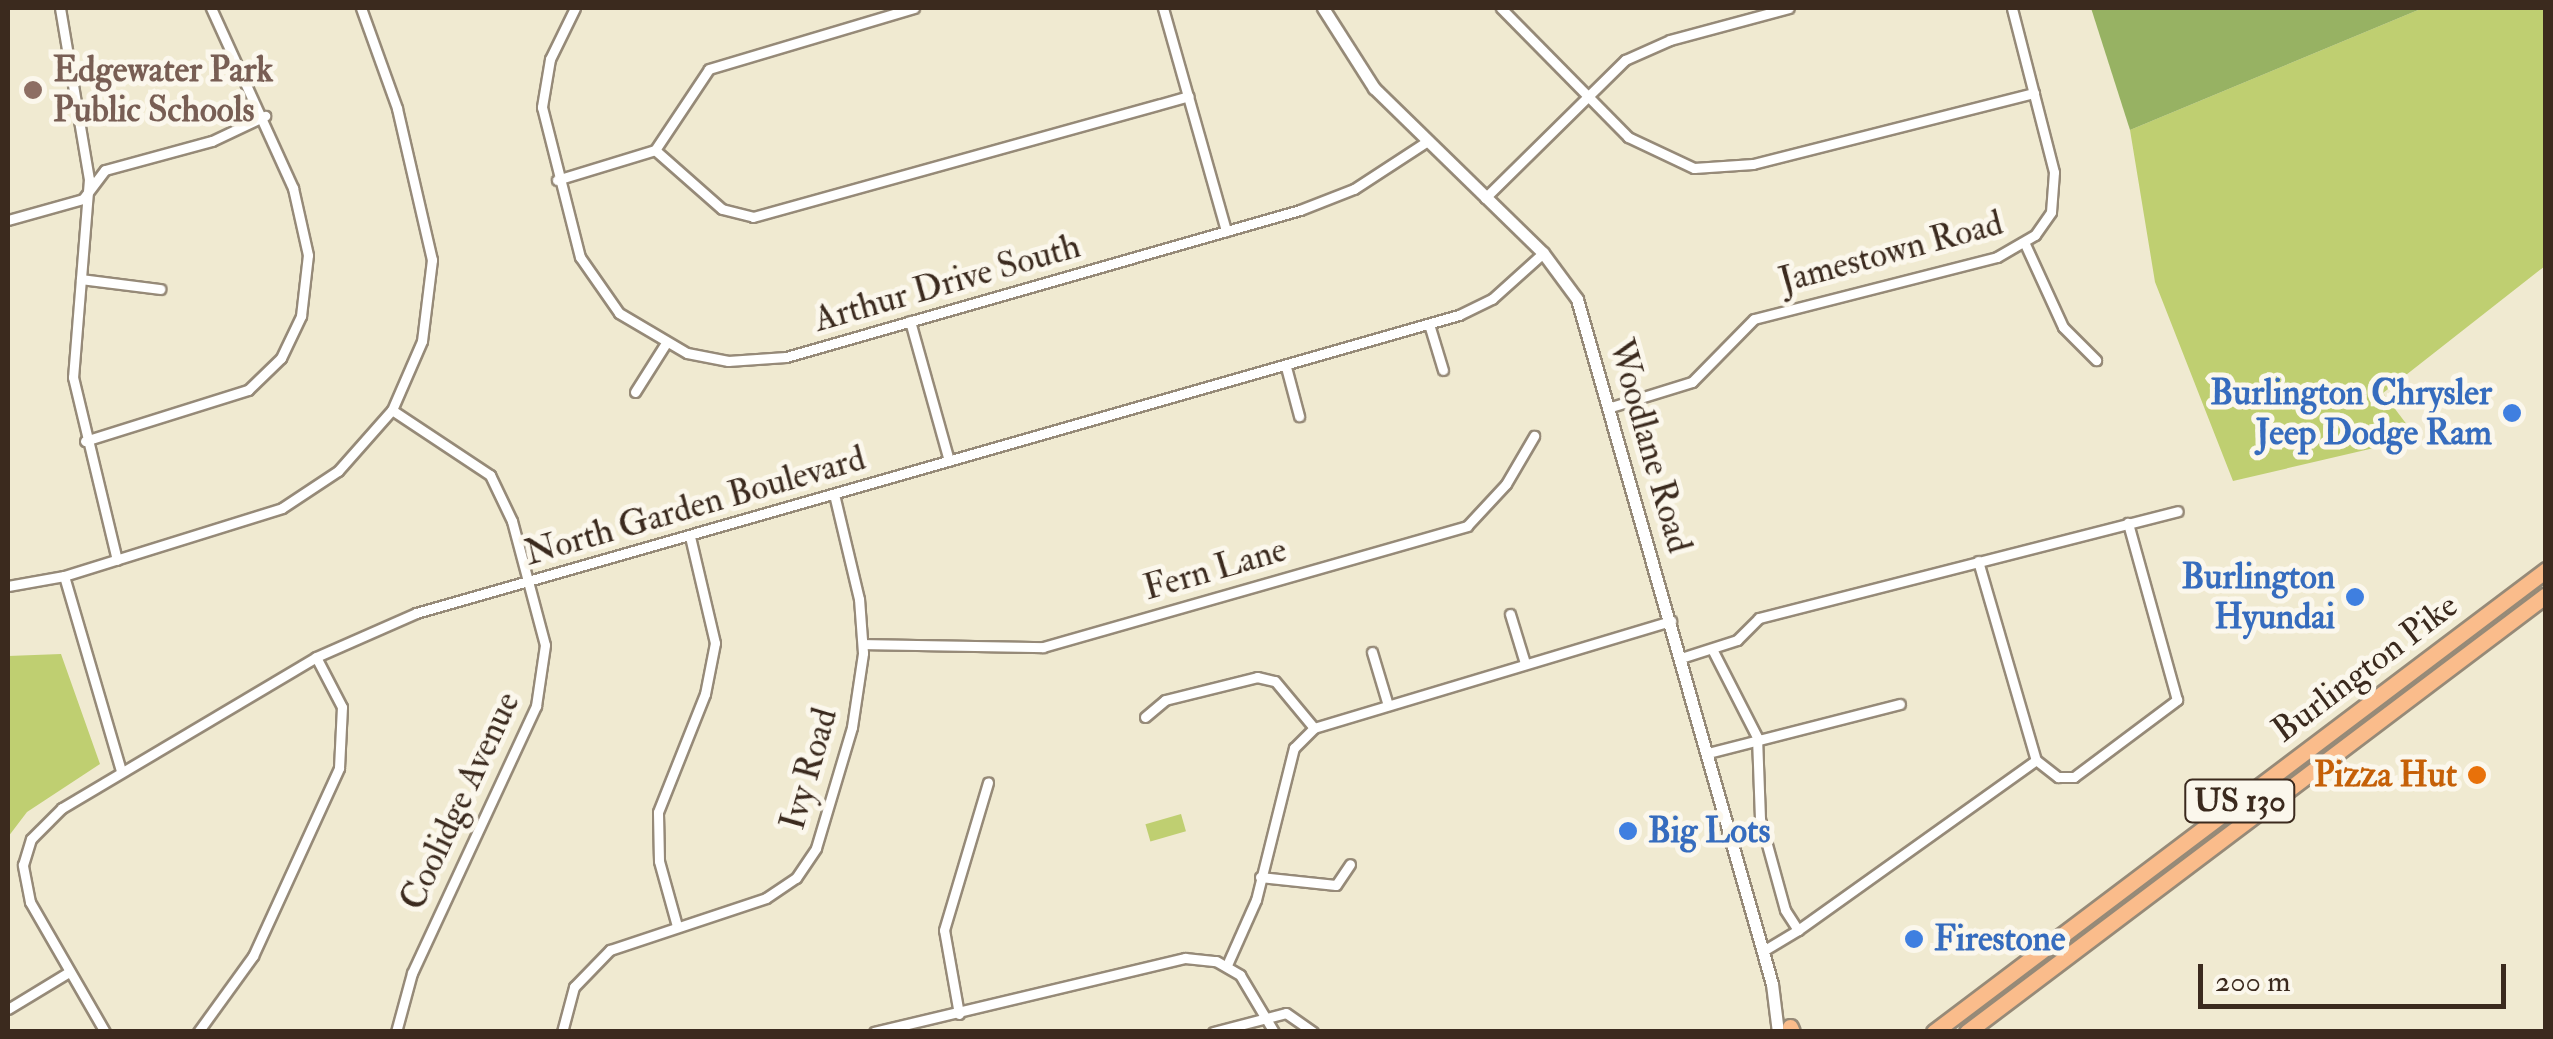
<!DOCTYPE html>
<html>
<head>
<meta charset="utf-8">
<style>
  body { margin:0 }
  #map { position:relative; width:2553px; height:1039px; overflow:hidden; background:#f0ead1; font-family:"IM FELL Double Pica",serif }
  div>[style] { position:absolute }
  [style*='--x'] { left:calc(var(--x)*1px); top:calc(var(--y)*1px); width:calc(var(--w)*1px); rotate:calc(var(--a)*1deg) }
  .green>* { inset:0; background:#bfcf71; transform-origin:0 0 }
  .forest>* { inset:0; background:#97b263 }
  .roads { filter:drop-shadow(2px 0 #968a78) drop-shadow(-2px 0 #968a78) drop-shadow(0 2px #968a78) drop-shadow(0 -2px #968a78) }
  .minor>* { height:9px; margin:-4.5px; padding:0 4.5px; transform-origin:4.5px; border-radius:4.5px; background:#fff }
  .tertiary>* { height:11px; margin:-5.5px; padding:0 5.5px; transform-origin:5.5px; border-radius:5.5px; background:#fff }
  .trunk>* { height:15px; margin:-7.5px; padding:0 7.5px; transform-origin:7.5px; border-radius:7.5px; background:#fabc8b }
  .dots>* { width:28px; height:28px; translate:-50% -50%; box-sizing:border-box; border:5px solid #fbf7ec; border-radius:50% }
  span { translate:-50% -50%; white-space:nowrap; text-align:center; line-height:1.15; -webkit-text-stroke:10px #fbf7ec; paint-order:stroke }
  .shield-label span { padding:2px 8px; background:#fbf7ec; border:2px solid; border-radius:8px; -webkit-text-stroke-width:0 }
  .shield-label { font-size:32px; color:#3b2a1e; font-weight:700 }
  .education-label { font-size:35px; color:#785e54; font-weight:700 }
  .left { translate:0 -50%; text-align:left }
  .street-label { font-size:35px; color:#3b2a1e }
  .shop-label { font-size:35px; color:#366cbe; font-weight:700 }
  .right { translate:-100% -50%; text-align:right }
  .food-label { font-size:35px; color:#c56008; font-weight:700 }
  .frame { position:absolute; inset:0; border:10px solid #3b2a1e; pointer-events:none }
  .scale { position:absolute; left:2198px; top:964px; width:308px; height:45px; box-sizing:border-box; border:5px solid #3b2a1e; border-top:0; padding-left:12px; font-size:30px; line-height:35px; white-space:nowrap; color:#3b2a1e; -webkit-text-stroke:8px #fbf7ec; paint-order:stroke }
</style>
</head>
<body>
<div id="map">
  <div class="green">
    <div style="clip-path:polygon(2423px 8px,2545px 8px,2545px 266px,2383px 393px,2417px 438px,2233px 481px,2155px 282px,2130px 130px)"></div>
    <div style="clip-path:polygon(61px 654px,100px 764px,27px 812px,8px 837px,8px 656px)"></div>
    <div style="left:1181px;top:814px;width:18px;height:37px;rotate:74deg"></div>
  </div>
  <div class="forest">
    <div style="clip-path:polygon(2091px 8px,2423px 8px,2130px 130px)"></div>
  </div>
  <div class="roads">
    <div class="minor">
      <div style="--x:60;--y:8;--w:173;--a:80.4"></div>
      <div style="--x:89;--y:179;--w:199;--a:94.6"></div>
      <div style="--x:73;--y:377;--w:188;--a:76.5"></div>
      <div style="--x:575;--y:8;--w:57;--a:116.1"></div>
      <div style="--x:550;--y:59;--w:49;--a:99.5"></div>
      <div style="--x:542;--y:107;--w:155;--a:75.8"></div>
      <div style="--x:580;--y:257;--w:68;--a:55.1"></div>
      <div style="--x:619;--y:313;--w:79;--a:30.5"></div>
      <div style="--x:687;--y:353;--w:42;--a:11"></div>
      <div style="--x:728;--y:361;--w:58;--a:-3.9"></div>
      <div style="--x:786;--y:357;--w:535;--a:-15.96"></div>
      <div style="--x:1300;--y:210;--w:58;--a:-21.3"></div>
      <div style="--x:1354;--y:189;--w:86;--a:-33.1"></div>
      <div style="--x:1163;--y:8;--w:232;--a:74.2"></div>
      <div style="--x:1501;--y:8;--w:181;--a:45.4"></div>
      <div style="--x:1628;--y:137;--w:73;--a:25.2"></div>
      <div style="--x:1694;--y:168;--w:59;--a:-3.9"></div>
      <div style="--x:1753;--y:164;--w:290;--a:-14.2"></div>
      <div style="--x:655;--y:150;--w:89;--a:41.4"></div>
      <div style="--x:722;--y:209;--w:32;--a:14"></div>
      <div style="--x:753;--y:217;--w:452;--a:-15.5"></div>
      <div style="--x:655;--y:150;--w:97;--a:-56.3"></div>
      <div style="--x:709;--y:69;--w:214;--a:-16.6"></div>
      <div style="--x:557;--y:180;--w:102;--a:-17"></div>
      <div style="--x:1485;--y:198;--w:197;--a:-44.6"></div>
      <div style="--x:1625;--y:60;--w:49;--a:-24"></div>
      <div style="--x:1670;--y:40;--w:123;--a:-15.1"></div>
      <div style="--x:8;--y:220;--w:78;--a:-15.6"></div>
      <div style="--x:83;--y:199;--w:36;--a:-53"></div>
      <div style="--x:105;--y:170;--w:111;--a:-15.2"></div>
      <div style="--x:212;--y:141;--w:59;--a:-25.3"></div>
      <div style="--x:2025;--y:244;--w:91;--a:65.4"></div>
      <div style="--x:2063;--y:327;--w:47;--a:45"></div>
      <div style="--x:81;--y:279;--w:80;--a:7.2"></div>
      <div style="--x:910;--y:321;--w:145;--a:74.4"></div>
      <div style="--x:1429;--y:324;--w:48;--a:73.1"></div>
      <div style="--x:1286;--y:367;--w:51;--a:75.1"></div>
      <div style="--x:635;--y:392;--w:58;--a:-57.7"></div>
      <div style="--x:1611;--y:407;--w:85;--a:-17.2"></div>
      <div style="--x:1692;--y:382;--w:88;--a:-45.5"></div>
      <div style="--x:1754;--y:319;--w:251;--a:-14.3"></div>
      <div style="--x:1997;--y:257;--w:44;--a:-30.1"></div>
      <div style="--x:2035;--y:235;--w:28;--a:-55"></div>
      <div style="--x:2051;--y:212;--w:40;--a:-85.7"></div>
      <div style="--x:2054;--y:172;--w:169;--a:-104.4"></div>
      <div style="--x:392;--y:410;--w:118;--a:33.6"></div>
      <div style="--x:490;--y:475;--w:51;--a:64.4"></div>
      <div style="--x:512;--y:521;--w:128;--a:75.1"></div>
      <div style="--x:545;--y:645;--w:62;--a:98.4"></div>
      <div style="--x:536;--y:706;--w:294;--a:114.9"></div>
      <div style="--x:412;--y:973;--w:61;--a:105.2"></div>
      <div style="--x:85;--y:441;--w:171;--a:-17.4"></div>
      <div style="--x:248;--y:390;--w:46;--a:-44.1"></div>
      <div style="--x:281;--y:358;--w:47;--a:-64.5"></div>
      <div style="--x:301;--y:316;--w:61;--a:-83.5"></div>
      <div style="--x:308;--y:255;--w:69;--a:-102.6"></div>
      <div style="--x:293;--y:188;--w:198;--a:-114.5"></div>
      <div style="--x:1978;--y:561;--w:207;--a:73.8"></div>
      <div style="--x:64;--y:576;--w:203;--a:73.7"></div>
      <div style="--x:8;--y:586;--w:57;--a:-10.1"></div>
      <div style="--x:64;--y:576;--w:228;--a:-17.3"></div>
      <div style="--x:282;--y:508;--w:67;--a:-33.5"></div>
      <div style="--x:338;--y:471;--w:81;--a:-48.5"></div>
      <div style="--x:392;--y:410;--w:75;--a:-66.5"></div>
      <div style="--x:422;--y:341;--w:82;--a:-83"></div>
      <div style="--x:432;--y:260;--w:156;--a:-103"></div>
      <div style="--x:397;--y:108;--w:106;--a:-109.8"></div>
      <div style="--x:1510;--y:614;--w:51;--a:73"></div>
      <div style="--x:863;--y:644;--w:180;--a:1"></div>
      <div style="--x:1043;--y:647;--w:441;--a:-15.9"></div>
      <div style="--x:1467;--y:526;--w:57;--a:-47.1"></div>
      <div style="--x:1506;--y:484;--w:56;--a:-59.7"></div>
      <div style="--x:1712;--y:649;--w:99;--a:62.9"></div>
      <div style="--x:1757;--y:737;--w:82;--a:87.9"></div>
      <div style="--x:1760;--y:819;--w:94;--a:74.6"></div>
      <div style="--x:1785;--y:910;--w:24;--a:57"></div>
      <div style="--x:1798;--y:930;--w:292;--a:-35.5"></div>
      <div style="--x:1372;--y:652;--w:52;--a:73.3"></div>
      <div style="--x:1681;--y:658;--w:59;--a:-17.8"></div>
      <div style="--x:1737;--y:640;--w:31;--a:-45"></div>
      <div style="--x:1759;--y:618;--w:432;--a:-14.3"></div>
      <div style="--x:1145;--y:717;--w:26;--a:-40"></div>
      <div style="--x:1165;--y:700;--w:95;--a:-14"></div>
      <div style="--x:1257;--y:677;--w:18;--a:13"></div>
      <div style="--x:1275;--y:681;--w:61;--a:50.3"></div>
      <div style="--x:1708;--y:753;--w:198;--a:-14.3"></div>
      <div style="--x:2036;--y:760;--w:28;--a:38"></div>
      <div style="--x:2058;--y:777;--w:16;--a:0"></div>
      <div style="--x:2074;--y:777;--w:129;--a:-36.8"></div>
      <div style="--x:2177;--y:700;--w:184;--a:-105.5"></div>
      <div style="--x:1260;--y:877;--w:76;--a:6"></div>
      <div style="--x:1336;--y:885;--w:25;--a:-56"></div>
      <div style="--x:677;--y:926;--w:67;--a:-105.5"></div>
      <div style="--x:659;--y:861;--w:49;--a:-91.2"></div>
      <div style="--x:658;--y:812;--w:127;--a:-68.3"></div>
      <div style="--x:705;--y:694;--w:52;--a:-78.9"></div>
      <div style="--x:715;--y:643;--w:110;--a:-103.2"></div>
      <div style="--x:1763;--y:951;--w:41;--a:-31"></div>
      <div style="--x:1227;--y:965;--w:71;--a:-66"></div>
      <div style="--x:1256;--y:900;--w:157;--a:-76"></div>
      <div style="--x:1294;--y:748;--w:28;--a:-45"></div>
      <div style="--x:1314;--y:728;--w:373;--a:-16.7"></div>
      <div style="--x:8;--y:1009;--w:71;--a:-31.2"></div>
      <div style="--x:959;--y:1014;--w:85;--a:-100.1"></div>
      <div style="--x:944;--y:930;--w:154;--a:-73.4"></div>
      <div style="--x:105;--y:1032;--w:150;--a:-120"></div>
      <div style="--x:30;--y:902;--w:38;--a:-101"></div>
      <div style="--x:23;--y:865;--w:27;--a:-73"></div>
      <div style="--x:31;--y:839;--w:44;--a:-45"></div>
      <div style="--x:62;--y:808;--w:295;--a:-30.7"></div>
      <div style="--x:316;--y:657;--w:109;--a:-23.7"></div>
      <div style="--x:416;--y:613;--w:1085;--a:-15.95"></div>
      <div style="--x:1459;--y:315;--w:37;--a:-26"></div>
      <div style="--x:1492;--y:299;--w:69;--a:-42"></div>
      <div style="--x:198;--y:1032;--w:94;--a:-54.1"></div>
      <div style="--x:253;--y:956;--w:207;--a:-65.4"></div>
      <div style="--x:339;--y:768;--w:61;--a:-87.2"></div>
      <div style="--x:342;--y:707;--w:56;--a:-117.5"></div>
      <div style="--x:562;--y:1032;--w:47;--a:-75.1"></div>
      <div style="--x:574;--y:987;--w:52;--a:-45.8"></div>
      <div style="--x:610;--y:950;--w:164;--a:-18.4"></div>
      <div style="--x:766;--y:898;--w:36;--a:-34"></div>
      <div style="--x:796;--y:878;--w:36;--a:-56"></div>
      <div style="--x:816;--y:848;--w:126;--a:-73.4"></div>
      <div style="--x:852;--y:727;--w:75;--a:-81.5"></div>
      <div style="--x:863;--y:653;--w:54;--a:-94.2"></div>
      <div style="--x:859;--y:599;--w:108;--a:-103.4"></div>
      <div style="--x:874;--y:1032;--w:320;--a:-13.4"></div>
      <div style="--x:1185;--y:958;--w:31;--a:6"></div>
      <div style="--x:1216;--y:961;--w:28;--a:30"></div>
      <div style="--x:1240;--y:975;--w:66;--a:59.2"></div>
      <div style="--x:1213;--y:1032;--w:75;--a:-14.6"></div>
      <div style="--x:1286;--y:1013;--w:33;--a:35"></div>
    </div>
    <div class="tertiary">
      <div style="--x:1323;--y:8;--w:95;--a:57.5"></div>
      <div style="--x:1374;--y:88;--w:236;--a:44.3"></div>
      <div style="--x:1543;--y:253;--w:57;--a:53.5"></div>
      <div style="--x:1577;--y:299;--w:712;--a:74.11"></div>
      <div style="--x:1772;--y:984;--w:48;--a:82.9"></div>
    </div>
    <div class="trunk">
      <div style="--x:1790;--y:1027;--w:5;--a:68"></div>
      <div style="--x:1934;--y:1032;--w:767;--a:-37.05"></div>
      <div style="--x:1967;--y:1032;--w:725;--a:-37.04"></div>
    </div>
  </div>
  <div class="dots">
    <div style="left:33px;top:90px;background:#8d6e63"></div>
    <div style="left:2512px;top:413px;background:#3f7fe0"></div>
    <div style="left:2355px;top:597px;background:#3f7fe0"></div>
    <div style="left:2477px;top:775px;background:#e8710a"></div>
    <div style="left:1628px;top:831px;background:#3f7fe0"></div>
    <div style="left:1914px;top:939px;background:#3f7fe0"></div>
  </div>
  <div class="shield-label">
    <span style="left:2240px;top:801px">US 130</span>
  </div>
  <div class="education-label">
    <span class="left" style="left:53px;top:90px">Edgewater Park<br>Public Schools</span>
  </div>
  <div class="street-label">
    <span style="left:1891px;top:252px;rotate:-15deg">Jamestown Road</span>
    <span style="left:947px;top:283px;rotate:-16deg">Arthur Drive South</span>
    <span style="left:1650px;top:446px;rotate:74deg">Woodlane Road</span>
    <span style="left:695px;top:506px;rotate:-16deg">North Garden Boulevard</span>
    <span style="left:1215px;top:569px;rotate:-16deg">Fern Lane</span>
    <span style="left:2365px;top:668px;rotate:-37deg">Burlington Pike</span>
    <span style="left:809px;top:769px;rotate:-74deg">Ivy Road</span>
    <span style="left:460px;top:801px;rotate:-65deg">Coolidge Avenue</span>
  </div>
  <div class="shop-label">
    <span class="right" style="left:2492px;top:413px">Burlington Chrysler<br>Jeep Dodge Ram</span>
    <span class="right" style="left:2335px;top:597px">Burlington<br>Hyundai</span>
    <span class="left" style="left:1648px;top:831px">Big Lots</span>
    <span class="left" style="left:1934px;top:939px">Firestone</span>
  </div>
  <div class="food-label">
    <span class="right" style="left:2457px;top:775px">Pizza Hut</span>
  </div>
  <div class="frame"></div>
  <div class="scale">200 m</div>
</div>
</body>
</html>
